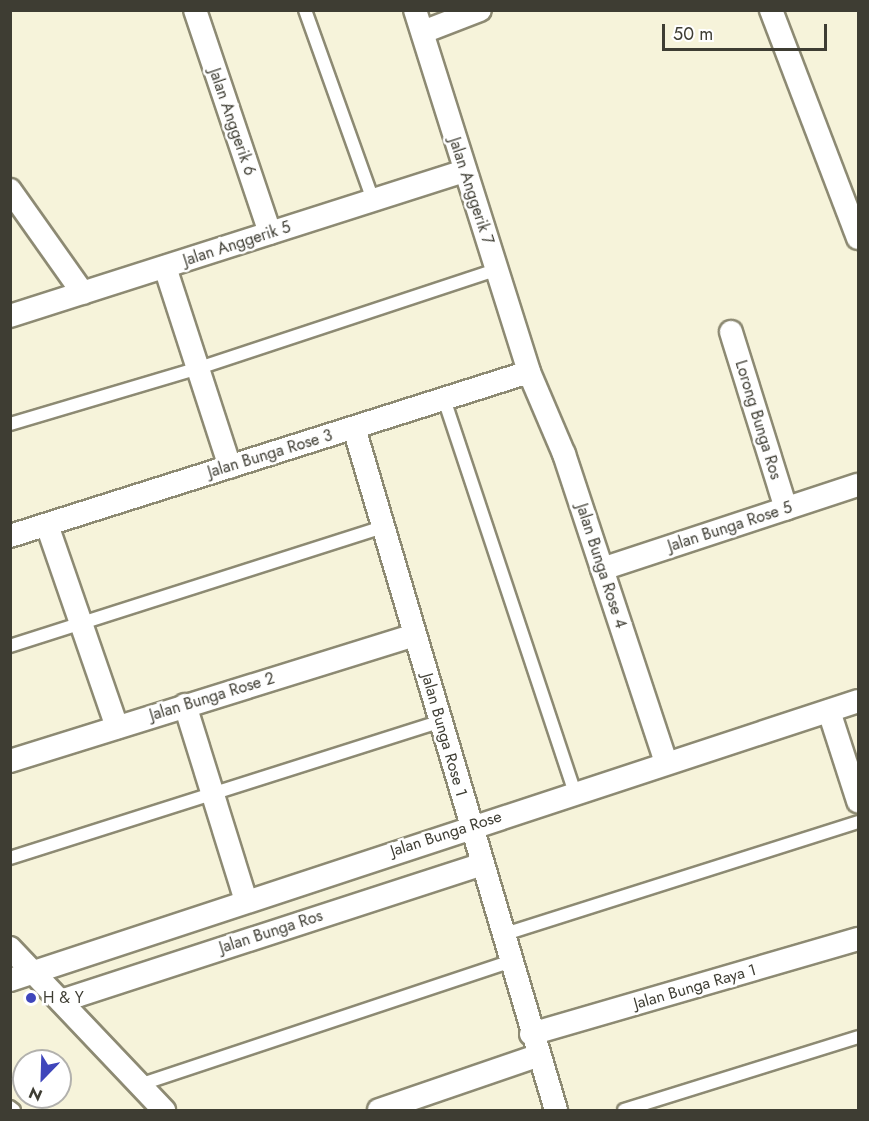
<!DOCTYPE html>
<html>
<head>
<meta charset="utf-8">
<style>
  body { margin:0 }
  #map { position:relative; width:869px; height:1121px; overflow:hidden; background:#f6f3da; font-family:Jost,sans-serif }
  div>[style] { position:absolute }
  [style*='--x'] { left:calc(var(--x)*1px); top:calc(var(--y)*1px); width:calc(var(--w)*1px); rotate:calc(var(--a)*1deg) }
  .roads { filter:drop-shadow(2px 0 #8d8a73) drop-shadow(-2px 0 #8d8a73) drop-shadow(0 2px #8d8a73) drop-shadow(0 -2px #8d8a73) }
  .service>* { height:12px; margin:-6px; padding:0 6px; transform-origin:6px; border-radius:6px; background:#fff }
  .minor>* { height:22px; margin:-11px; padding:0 11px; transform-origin:11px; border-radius:11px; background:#fff }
  .dots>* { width:16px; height:16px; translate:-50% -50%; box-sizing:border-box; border:3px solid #fff; border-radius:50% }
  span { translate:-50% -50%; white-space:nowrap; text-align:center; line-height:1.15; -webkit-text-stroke:5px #fff; paint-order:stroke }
  .street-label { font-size:16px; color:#3e3d33 }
  .poi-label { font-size:16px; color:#3e3d33 }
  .left { translate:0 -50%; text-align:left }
  .frame { position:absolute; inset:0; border:12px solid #3e3d33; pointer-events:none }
  .north { position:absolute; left:12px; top:1049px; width:60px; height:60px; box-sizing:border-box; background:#fff; border:2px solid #b2b1ad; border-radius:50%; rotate:203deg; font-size:16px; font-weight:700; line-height:24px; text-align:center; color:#3e3d33 }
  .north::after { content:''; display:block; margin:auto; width:21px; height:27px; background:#3f46bb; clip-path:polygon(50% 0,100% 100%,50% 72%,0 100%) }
  .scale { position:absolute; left:662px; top:24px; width:165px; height:27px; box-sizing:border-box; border:3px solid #3e3d33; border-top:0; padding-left:8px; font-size:18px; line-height:21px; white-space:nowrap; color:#3e3d33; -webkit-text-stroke:4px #fff; paint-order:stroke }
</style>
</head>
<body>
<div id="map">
  <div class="roads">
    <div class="service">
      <div style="--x:305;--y:10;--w:202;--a:70.3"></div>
      <div style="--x:444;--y:399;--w:414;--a:71.6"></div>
      <div style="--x:10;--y:424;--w:197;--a:-16.5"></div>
      <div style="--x:199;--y:368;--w:313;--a:-18.3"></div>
      <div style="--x:10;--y:646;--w:392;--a:-17.7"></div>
      <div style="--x:10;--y:858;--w:451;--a:-17.6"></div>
      <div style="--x:502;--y:935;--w:374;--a:-17.6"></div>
      <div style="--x:139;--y:1085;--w:390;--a:-18.4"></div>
      <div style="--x:10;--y:1107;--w:5;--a:37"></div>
      <div style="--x:624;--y:1110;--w:245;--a:-17.3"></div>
    </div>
    <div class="minor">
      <div style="--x:195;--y:10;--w:235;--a:71.4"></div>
      <div style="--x:415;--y:10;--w:380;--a:72.5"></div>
      <div style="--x:529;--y:372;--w:89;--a:66.9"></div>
      <div style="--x:564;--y:454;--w:325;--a:71.7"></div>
      <div style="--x:771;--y:10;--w:244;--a:69.1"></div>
      <div style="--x:423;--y:32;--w:61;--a:-21.1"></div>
      <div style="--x:10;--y:190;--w:126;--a:54.7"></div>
      <div style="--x:165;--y:267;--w:210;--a:72"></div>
      <div style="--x:10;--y:316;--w:477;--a:-17.7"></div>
      <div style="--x:731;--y:332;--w:185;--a:72.7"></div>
      <div style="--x:354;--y:428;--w:711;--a:73.5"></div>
      <div style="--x:47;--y:525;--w:214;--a:70.9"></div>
      <div style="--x:10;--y:536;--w:544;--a:-17.54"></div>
      <div style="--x:602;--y:569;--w:269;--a:-18.2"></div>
      <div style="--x:185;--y:705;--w:205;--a:72.7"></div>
      <div style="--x:829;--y:711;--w:95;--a:72.1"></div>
      <div style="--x:10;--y:761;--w:424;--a:-17.3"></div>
      <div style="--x:10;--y:948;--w:224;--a:46.5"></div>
      <div style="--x:10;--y:980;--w:893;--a:-18.21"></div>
      <div style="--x:61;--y:1001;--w:443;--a:-18"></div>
      <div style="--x:531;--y:1034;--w:341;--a:-16.2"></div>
      <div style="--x:379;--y:1110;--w:167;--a:-18.9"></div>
    </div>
  </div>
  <div class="dots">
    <div style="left:31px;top:998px;background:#3f46bb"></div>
  </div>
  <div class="street-label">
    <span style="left:232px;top:122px;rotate:71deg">Jalan Anggerik 6</span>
    <span style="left:471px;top:191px;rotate:72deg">Jalan Anggerik 7</span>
    <span style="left:237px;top:244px;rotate:-18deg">Jalan Anggerik 5</span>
    <span style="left:758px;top:420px;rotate:73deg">Lorong Bunga Ros</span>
    <span style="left:270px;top:454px;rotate:-17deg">Jalan Bunga Rose 3</span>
    <span style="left:730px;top:527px;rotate:-18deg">Jalan Bunga Rose 5</span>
    <span style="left:601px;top:566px;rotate:72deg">Jalan Bunga Rose 4</span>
    <span style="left:212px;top:697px;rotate:-17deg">Jalan Bunga Rose 2</span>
    <span style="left:444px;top:735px;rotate:74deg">Jalan Bunga Rose 1</span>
    <span style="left:446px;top:834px;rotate:-18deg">Jalan Bunga Rose</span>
    <span style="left:271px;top:932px;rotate:-18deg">Jalan Bunga Ros</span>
    <span style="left:695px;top:987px;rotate:-16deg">Jalan Bunga Raya 1</span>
  </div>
  <div class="poi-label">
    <span class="left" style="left:43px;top:998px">H &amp; Y</span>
  </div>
  <div class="frame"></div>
  <div class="north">N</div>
  <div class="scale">50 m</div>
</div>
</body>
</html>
